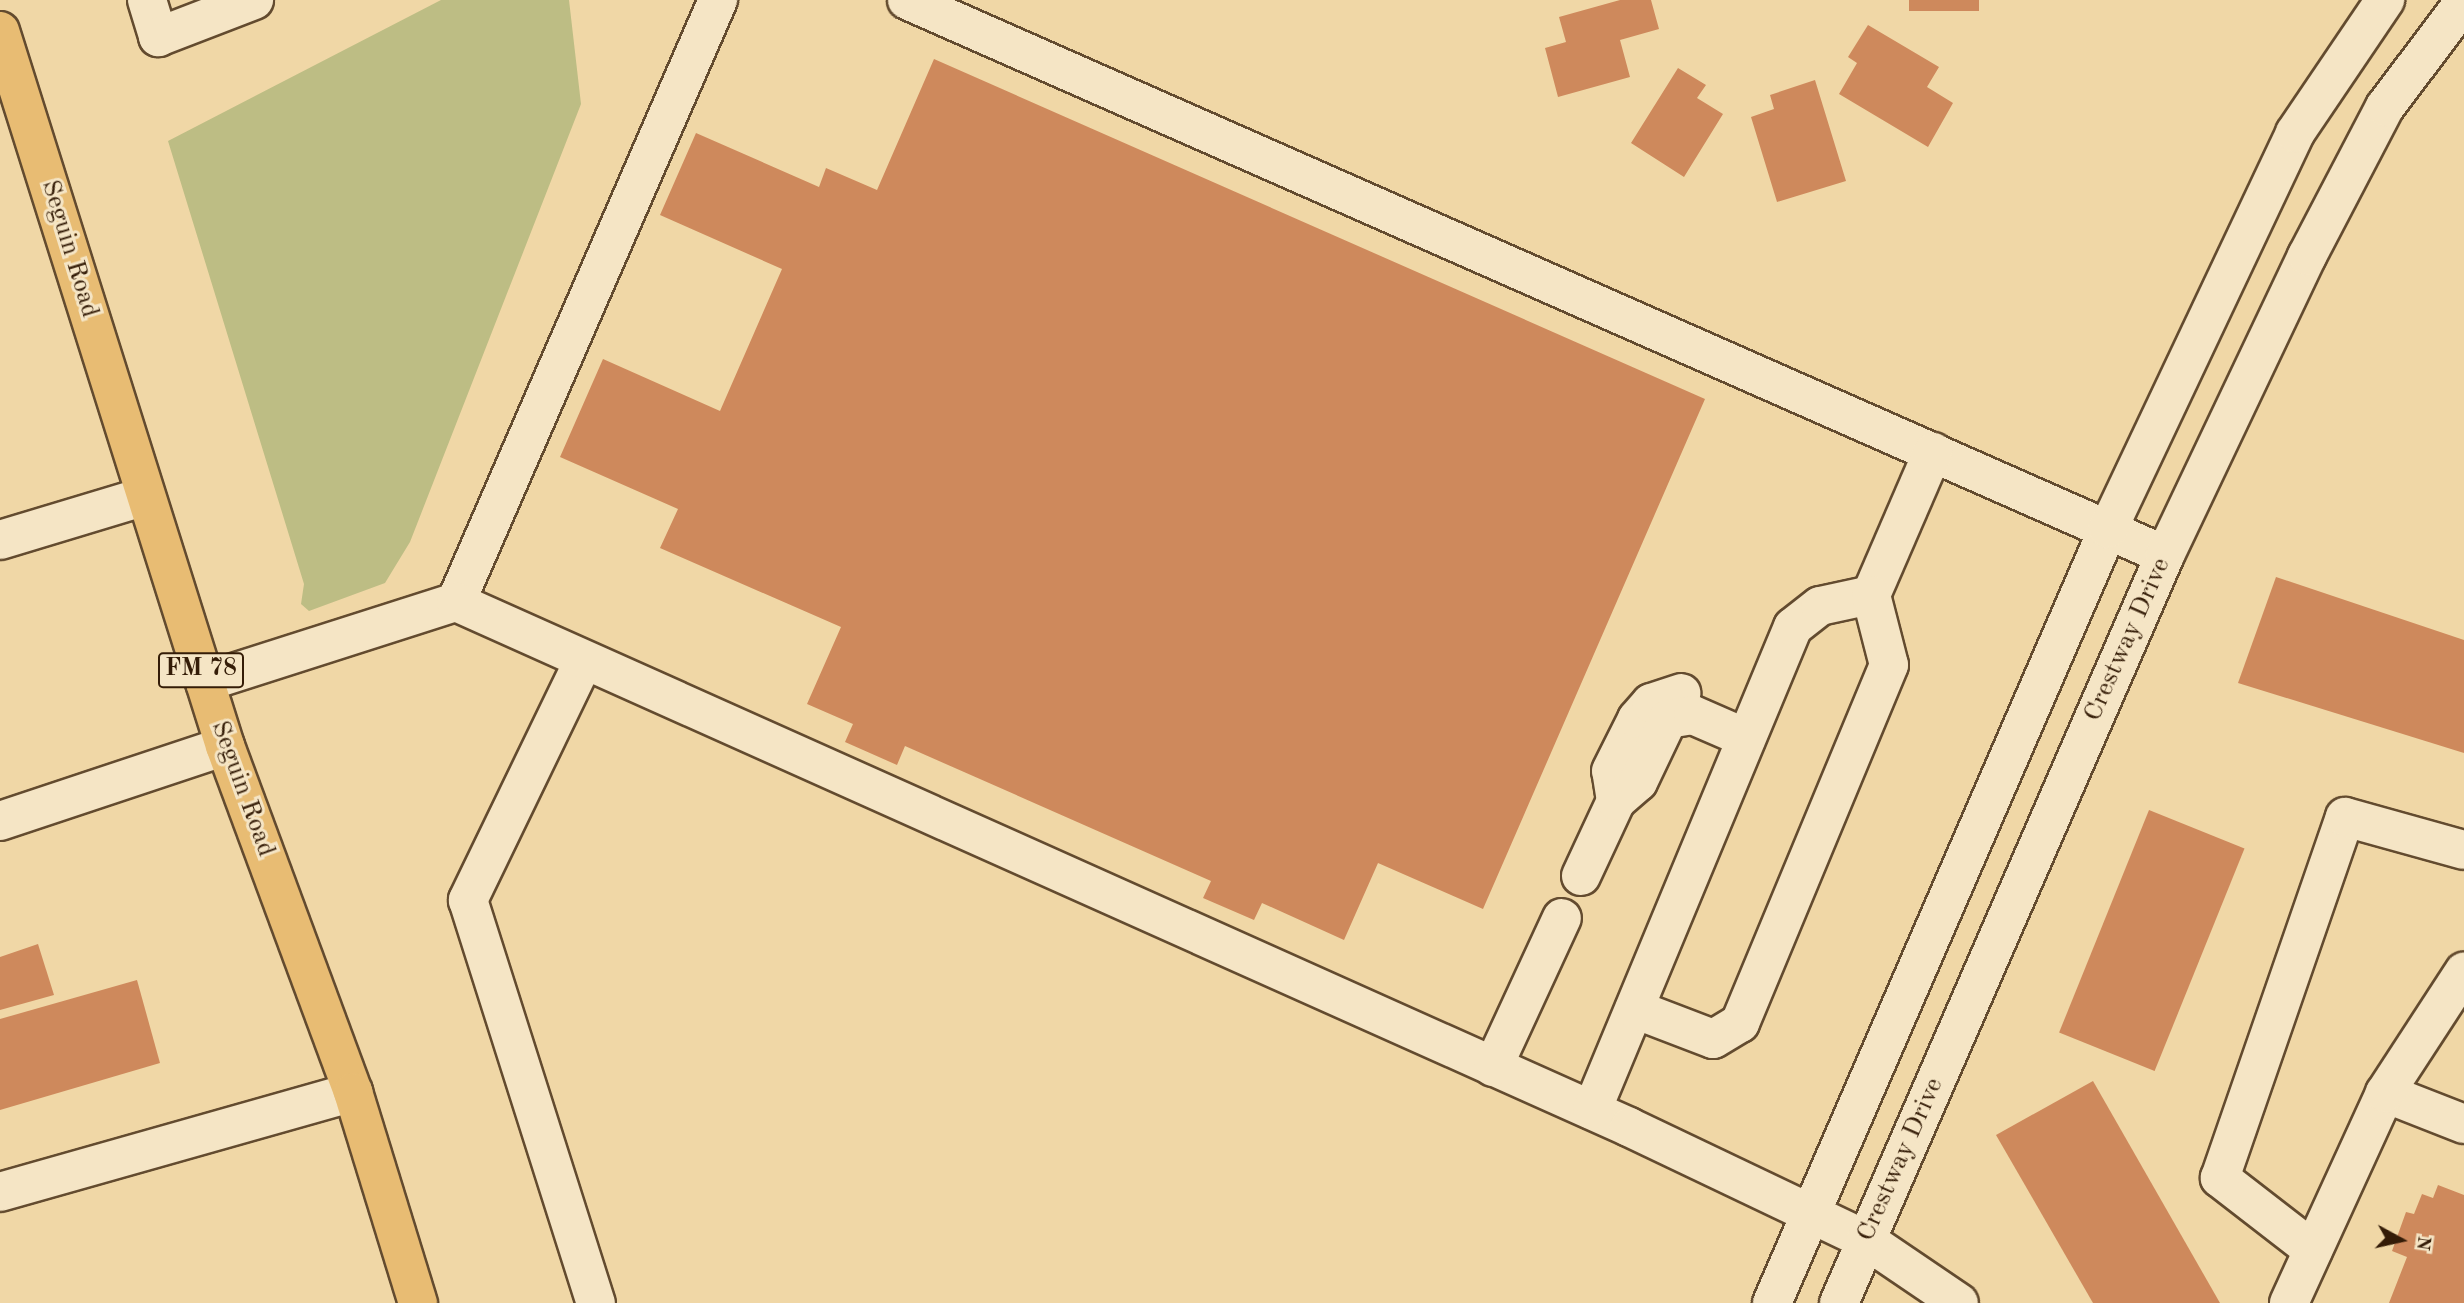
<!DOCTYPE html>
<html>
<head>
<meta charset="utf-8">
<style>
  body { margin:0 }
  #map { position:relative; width:2464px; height:1303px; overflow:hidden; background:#f0d7a6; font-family:"Old Standard TT",serif }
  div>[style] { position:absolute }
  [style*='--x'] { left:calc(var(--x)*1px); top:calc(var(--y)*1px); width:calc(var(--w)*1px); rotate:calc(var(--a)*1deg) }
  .green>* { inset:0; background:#bdbd84 }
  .building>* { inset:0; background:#ce895c; transform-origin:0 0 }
  .roads { filter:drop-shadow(2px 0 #634b2f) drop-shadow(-2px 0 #634b2f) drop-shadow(0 2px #634b2f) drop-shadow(0 -2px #634b2f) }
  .minor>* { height:38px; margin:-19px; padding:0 19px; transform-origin:19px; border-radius:19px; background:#f5e5c5 }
  .major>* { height:38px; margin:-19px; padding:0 19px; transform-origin:19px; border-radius:19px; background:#e8bc73 }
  span { translate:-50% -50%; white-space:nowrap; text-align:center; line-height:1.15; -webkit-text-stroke:6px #f5e5c5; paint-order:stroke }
  .shield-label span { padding:2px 5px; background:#f5e5c5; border:2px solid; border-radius:5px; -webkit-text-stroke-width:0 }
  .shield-label { font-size:24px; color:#341c07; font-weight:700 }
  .street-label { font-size:26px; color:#341c07 }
  .north { position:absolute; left:2366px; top:1205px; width:70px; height:70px; -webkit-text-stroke:5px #f5e5c5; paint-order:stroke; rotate:98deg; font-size:19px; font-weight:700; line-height:28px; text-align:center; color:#341c07 }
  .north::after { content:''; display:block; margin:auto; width:24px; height:32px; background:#341c07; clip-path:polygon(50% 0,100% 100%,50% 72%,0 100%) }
</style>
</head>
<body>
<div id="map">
  <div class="green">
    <div style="clip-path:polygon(441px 0,569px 0,581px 104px,410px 542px,385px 583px,309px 611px,301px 604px,304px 584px,168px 141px)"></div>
  </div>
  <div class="building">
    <div style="clip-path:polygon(1620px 0,1651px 0,1659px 29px,1620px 40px,1630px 77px,1558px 97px,1545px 48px,1566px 42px,1559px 17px)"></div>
    <div style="left:1909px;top:0;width:70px;height:11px"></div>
    <div style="clip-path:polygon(1868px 25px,1939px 67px,1927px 87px,1953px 103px,1928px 147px,1839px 94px,1857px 63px,1848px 57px)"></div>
    <div style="clip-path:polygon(934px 59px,1705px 399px,1483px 909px,1378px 863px,1344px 940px,1262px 903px,1254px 920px,1203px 898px,1211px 881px,905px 746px,897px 765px,845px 742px,853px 724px,807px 704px,841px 627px,660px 548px,678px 509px,560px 457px,603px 359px,720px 411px,782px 269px,660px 215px,696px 133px,819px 187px,826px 168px,877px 190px)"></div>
    <div style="clip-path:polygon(1678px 68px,1706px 85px,1697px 98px,1723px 114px,1684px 177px,1631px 143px)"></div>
    <div style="clip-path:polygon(1815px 80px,1846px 181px,1777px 202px,1751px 117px,1774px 109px,1770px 95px)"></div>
    <div style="clip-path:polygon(2276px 577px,2464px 640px,2464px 753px,2238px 683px)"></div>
    <div style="left:2149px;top:810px;width:103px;height:240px;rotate:22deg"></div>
    <div style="clip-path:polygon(38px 944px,54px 995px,0 1010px,0 957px)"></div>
    <div style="clip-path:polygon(137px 980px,160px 1063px,0 1110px,0 1019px)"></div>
    <div style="clip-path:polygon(2093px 1081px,2220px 1303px,2093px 1303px,1996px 1135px)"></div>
    <div style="clip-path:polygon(2438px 1185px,2464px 1195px,2464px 1303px,2389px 1303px,2407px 1257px,2392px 1251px,2406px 1212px,2414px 1214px,2422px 1194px,2433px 1198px)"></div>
  </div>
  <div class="roads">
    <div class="minor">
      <div style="--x:147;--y:0;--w:39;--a:73"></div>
      <div style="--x:158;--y:37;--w:103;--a:-21.1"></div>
      <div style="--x:907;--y:0;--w:1375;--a:23.81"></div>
      <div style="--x:0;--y:540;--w:152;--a:-16.8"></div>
      <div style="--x:1871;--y:595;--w:156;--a:-66.6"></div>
      <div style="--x:456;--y:602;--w:657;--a:-66.48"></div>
      <div style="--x:584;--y:660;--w:267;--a:115.8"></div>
      <div style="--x:468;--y:900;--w:423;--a:72.4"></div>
      <div style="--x:205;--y:682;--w:263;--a:-17.7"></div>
      <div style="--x:456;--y:602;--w:1285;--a:24.11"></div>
      <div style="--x:1629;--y:1127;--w:263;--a:25.5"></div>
      <div style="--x:1866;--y:1240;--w:112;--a:34.1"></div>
      <div style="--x:1616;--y:801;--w:30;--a:-99"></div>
      <div style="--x:1611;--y:771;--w:58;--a:-63.4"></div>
      <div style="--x:1637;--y:719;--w:21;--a:-49"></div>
      <div style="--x:1651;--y:703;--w:32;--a:-18"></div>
      <div style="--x:0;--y:821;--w:237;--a:-18.4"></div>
      <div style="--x:1581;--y:876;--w:83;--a:-65"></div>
      <div style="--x:1616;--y:801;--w:29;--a:-41"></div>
      <div style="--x:1638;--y:782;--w:70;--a:-64.5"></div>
      <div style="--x:1668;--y:719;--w:25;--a:-9"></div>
      <div style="--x:1693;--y:715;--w:58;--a:23.5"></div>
      <div style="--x:1493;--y:1067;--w:164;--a:-65.2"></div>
      <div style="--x:2385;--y:1093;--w:85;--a:21.4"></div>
      <div style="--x:1592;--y:1110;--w:523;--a:-67.41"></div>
      <div style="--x:1793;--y:627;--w:34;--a:-38"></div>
      <div style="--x:1820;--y:606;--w:52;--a:-12.2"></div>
      <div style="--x:1871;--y:595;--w:72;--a:75.6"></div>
      <div style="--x:1889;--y:665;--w:388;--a:112.6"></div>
      <div style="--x:1740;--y:1023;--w:31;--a:149"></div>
      <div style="--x:1713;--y:1039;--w:84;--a:-159"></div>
      <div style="--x:0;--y:1192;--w:367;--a:-15.8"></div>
      <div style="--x:2313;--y:1250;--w:118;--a:-142.3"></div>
      <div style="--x:2220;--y:1178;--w:382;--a:-70.9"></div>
      <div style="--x:2345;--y:817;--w:123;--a:15.5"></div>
      <div style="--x:1772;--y:1303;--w:844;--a:-66.53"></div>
      <div style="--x:2108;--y:529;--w:438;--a:-64.7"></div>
      <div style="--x:2295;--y:133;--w:161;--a:-55.9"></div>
      <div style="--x:1839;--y:1303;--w:816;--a:-66.45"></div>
      <div style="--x:2165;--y:555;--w:331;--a:-64.6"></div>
      <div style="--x:2307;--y:256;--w:168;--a:-62.4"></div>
      <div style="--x:2385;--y:107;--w:131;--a:-53"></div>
      <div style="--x:2289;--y:1303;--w:231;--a:-65.4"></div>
      <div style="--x:2385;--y:1093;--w:145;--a:-56.9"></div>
    </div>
    <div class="major">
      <div style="--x:0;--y:31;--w:750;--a:72.53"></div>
      <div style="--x:225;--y:746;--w:369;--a:69.7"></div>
      <div style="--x:353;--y:1092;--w:221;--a:72.9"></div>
    </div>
  </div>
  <div class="shield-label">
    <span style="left:201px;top:670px">FM 78</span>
  </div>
  <div class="street-label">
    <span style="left:69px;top:249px;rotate:73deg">Seguin Road</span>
    <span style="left:2128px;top:640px;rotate:-66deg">Crestway Drive</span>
    <span style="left:242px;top:789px;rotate:70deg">Seguin Road</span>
    <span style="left:1901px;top:1160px;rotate:-66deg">Crestway Drive</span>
  </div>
  <div class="north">N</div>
</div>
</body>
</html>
